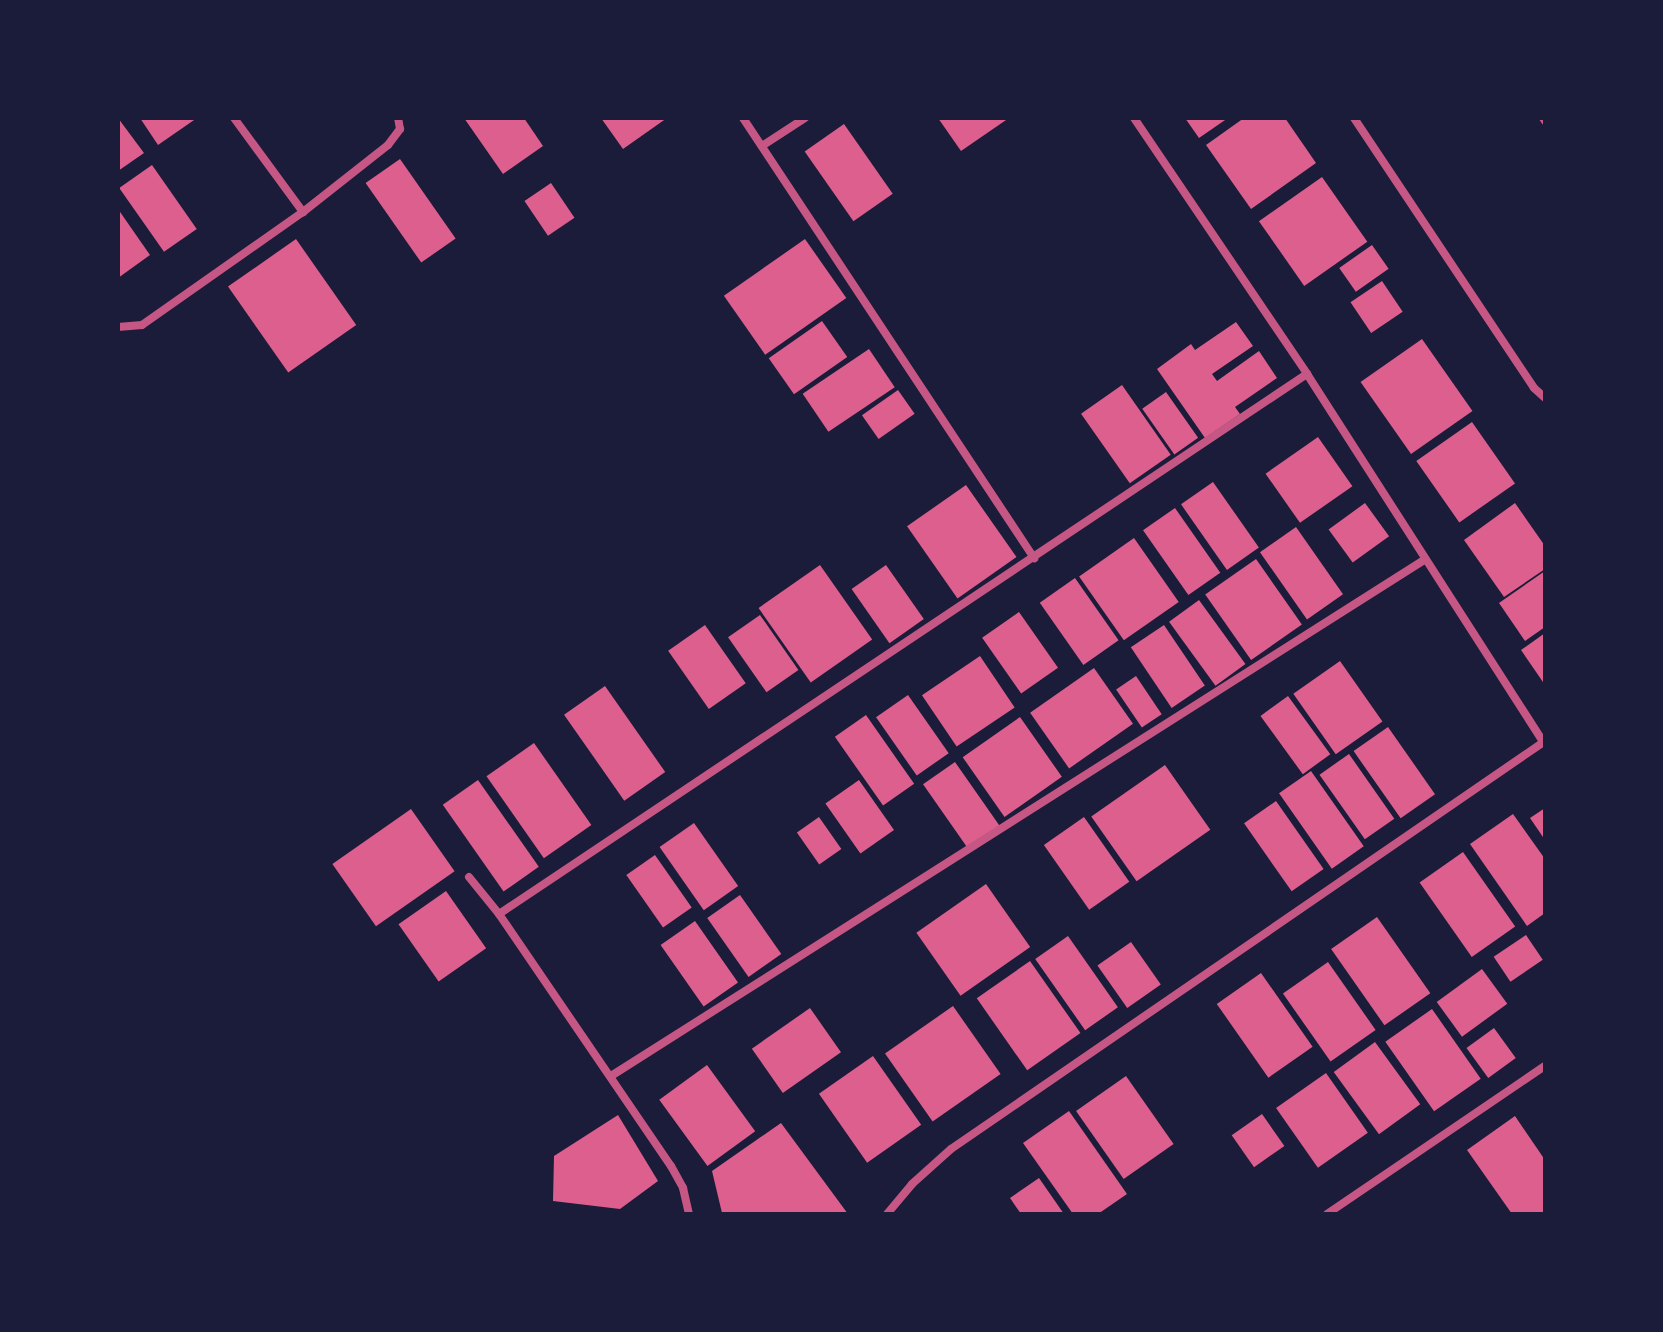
<!DOCTYPE html>
<html>
<head>
<meta charset="utf-8">
<style>
  body { margin:0 }
  #map { position:relative; width:1663px; height:1332px; overflow:hidden; background:#1b1b3a; font-family:"PT Sans",sans-serif }
  div>[style] { position:absolute }
  [style*='--x'] { left:calc(var(--x)*1px); top:calc(var(--y)*1px); width:calc(var(--w)*1px); rotate:calc(var(--a)*1deg) }
  .building>* { inset:0; background:#dd5f8e; transform-origin:0 0 }
  .minor>* { height:8px; margin:-4px; padding:0 4px; transform-origin:4px; border-radius:4px; background:#c65784 }
  span { translate:-50% -50%; white-space:nowrap; text-align:center; line-height:1.15; -webkit-text-stroke:6px #1b1b3a; paint-order:stroke }
  .frame { position:absolute; inset:0; border:120px solid #1b1b3a; pointer-events:none }
</style>
</head>
<body>
<div id="map">
  <div class="building">
    <div style="clip-path:polygon(118px 118px,144px 153px,118px 171px)"></div>
    <div style="clip-path:polygon(140px 118px,197px 118px,158px 145px)"></div>
    <div style="clip-path:polygon(464px 118px,524px 118px,543px 146px,503px 174px)"></div>
    <div style="clip-path:polygon(601px 118px,667px 118px,623px 149px)"></div>
    <div style="clip-path:polygon(938px 118px,1009px 118px,961px 151px)"></div>
    <div style="clip-path:polygon(1185px 118px,1228px 118px,1199px 138px)"></div>
    <div style="clip-path:polygon(1244px 118px,1285px 118px,1316px 163px,1251px 209px,1206px 145px)"></div>
    <div style="left:844px;top:124px;width:85px;height:48px;rotate:55deg"></div>
    <div style="left:400px;top:159px;width:97px;height:42px;rotate:55deg"></div>
    <div style="left:152px;top:165px;width:78px;height:40px;rotate:55deg"></div>
    <div style="left:1322px;top:177px;width:79px;height:77px;rotate:55deg"></div>
    <div style="left:551px;top:183px;width:42px;height:32px;rotate:56deg"></div>
    <div style="clip-path:polygon(118px 209px,150px 255px,118px 278px)"></div>
    <div style="left:296px;top:239px;width:105px;height:83px;rotate:55deg"></div>
    <div style="left:805px;top:239px;width:72px;height:99px;rotate:55deg"></div>
    <div style="left:1372px;top:245px;width:29px;height:40px;rotate:55deg"></div>
    <div style="left:1382px;top:281px;width:37px;height:38px;rotate:56deg"></div>
    <div style="left:822px;top:321px;width:44px;height:65px;rotate:55deg"></div>
    <div style="clip-path:polygon(1236px 322px,1253px 346px,1212px 374px,1217px 381px,1259px 351px,1277px 378px,1235px 407px,1240px 414px,1205px 438px,1157px 369px,1191px 344px,1195px 350px)"></div>
    <div style="left:1422px;top:339px;width:88px;height:75px;rotate:55deg"></div>
    <div style="left:869px;top:349px;width:46px;height:80px;rotate:56deg"></div>
    <div style="left:1122px;top:385px;width:85px;height:50px;rotate:55deg"></div>
    <div style="left:898px;top:390px;width:29px;height:44px;rotate:55deg"></div>
    <div style="left:1166px;top:392px;width:56px;height:29px;rotate:55deg"></div>
    <div style="left:1472px;top:422px;width:75px;height:68px;rotate:55deg"></div>
    <div style="left:1318px;top:437px;width:60px;height:64px;rotate:55deg"></div>
    <div style="left:1213px;top:482px;width:80px;height:39px;rotate:55deg"></div>
    <div style="left:966px;top:485px;width:88px;height:72px;rotate:55deg"></div>
    <div style="left:1365px;top:503px;width:41px;height:45px;rotate:54deg"></div>
    <div style="clip-path:polygon(1515px 503px,1545px 546px,1545px 569px,1504px 597px,1464px 540px)"></div>
    <div style="left:1175px;top:508px;width:79px;height:39px;rotate:55deg"></div>
    <div style="left:1296px;top:527px;width:82px;height:44px;rotate:55deg"></div>
    <div style="left:1134px;top:538px;width:78px;height:67px;rotate:55deg"></div>
    <div style="left:1256px;top:559px;width:80px;height:62px;rotate:55deg"></div>
    <div style="left:820px;top:565px;width:91px;height:75px;rotate:55deg"></div>
    <div style="left:886px;top:565px;width:66px;height:42px;rotate:55deg"></div>
    <div style="clip-path:polygon(1545px 571px,1545px 627px,1525px 641px,1499px 603px)"></div>
    <div style="left:1075px;top:578px;width:76px;height:43px;rotate:55deg"></div>
    <div style="left:1199px;top:600px;width:79px;height:37px;rotate:54deg"></div>
    <div style="left:1019px;top:612px;width:68px;height:45px;rotate:55deg"></div>
    <div style="left:760px;top:615px;width:67px;height:39px;rotate:55deg"></div>
    <div style="left:705px;top:625px;width:71px;height:45px;rotate:55deg"></div>
    <div style="left:1164px;top:625px;width:73px;height:40px;rotate:56deg"></div>
    <div style="clip-path:polygon(1545px 633px,1545px 685px,1521px 650px)"></div>
    <div style="left:980px;top:656px;width:62px;height:70px;rotate:56deg"></div>
    <div style="left:1340px;top:661px;width:74px;height:57px;rotate:55deg"></div>
    <div style="left:1094px;top:668px;width:68px;height:78px;rotate:55deg"></div>
    <div style="left:1136px;top:676px;width:46px;height:24px;rotate:56deg"></div>
    <div style="left:605px;top:686px;width:105px;height:50px;rotate:55deg"></div>
    <div style="left:908px;top:695px;width:71px;height:39px;rotate:55deg"></div>
    <div style="left:1288px;top:696px;width:72px;height:34px;rotate:54deg"></div>
    <div style="left:866px;top:715px;width:84px;height:38px;rotate:55deg"></div>
    <div style="left:1020px;top:717px;width:73px;height:70px;rotate:55deg"></div>
    <div style="left:1388px;top:727px;width:82px;height:42px;rotate:55deg"></div>
    <div style="left:534px;top:743px;width:100px;height:58px;rotate:55deg"></div>
    <div style="left:1349px;top:754px;width:79px;height:36px;rotate:55deg"></div>
    <div style="left:955px;top:762px;width:78px;height:39px;rotate:55deg"></div>
    <div style="left:1165px;top:765px;width:79px;height:90px;rotate:55deg"></div>
    <div style="left:1311px;top:771px;width:92px;height:39px;rotate:55deg"></div>
    <div style="left:478px;top:780px;width:106px;height:43px;rotate:55deg"></div>
    <div style="left:859px;top:780px;width:61px;height:41px;rotate:55deg"></div>
    <div style="left:1276px;top:801px;width:83px;height:39px;rotate:55deg"></div>
    <div style="clip-path:polygon(1545px 808px,1545px 840px,1530px 818px)"></div>
    <div style="left:411px;top:809px;width:76px;height:96px;rotate:55deg"></div>
    <div style="clip-path:polygon(1513px 814px,1545px 859px,1545px 913px,1527px 926px,1470px 844px)"></div>
    <div style="left:819px;top:817px;width:39px;height:27px;rotate:55deg"></div>
    <div style="left:1084px;top:817px;width:79px;height:49px;rotate:55deg"></div>
    <div style="left:694px;top:823px;width:77px;height:42px;rotate:55deg"></div>
    <div style="left:1463px;top:852px;width:91px;height:53px;rotate:55deg"></div>
    <div style="left:655px;top:855px;width:64px;height:35px;rotate:55deg"></div>
    <div style="left:986px;top:884px;width:77px;height:85px;rotate:55deg"></div>
    <div style="left:446px;top:891px;width:70px;height:58px;rotate:55deg"></div>
    <div style="left:740px;top:895px;width:72px;height:40px;rotate:55deg"></div>
    <div style="left:1377px;top:917px;width:93px;height:56px;rotate:55deg"></div>
    <div style="left:695px;top:921px;width:75px;height:42px;rotate:55deg"></div>
    <div style="left:1526px;top:935px;width:30px;height:39px;rotate:56deg"></div>
    <div style="left:1068px;top:936px;width:87px;height:40px;rotate:55deg"></div>
    <div style="left:1131px;top:942px;width:52px;height:41px;rotate:55deg"></div>
    <div style="left:1030px;top:961px;width:88px;height:65px;rotate:55deg"></div>
    <div style="left:1328px;top:962px;width:83px;height:55px;rotate:55deg"></div>
    <div style="left:1482px;top:969px;width:43px;height:56px;rotate:54deg"></div>
    <div style="left:1261px;top:973px;width:90px;height:54px;rotate:55deg"></div>
    <div style="left:953px;top:1006px;width:83px;height:83px;rotate:55deg"></div>
    <div style="left:810px;top:1008px;width:54px;height:71px;rotate:55deg"></div>
    <div style="left:1432px;top:1009px;width:85px;height:57px;rotate:55deg"></div>
    <div style="left:1494px;top:1028px;width:37px;height:34px;rotate:54deg"></div>
    <div style="left:1375px;top:1042px;width:77px;height:51px;rotate:54deg"></div>
    <div style="left:873px;top:1056px;width:84px;height:66px;rotate:55deg"></div>
    <div style="left:707px;top:1065px;width:82px;height:59px;rotate:54deg"></div>
    <div style="left:1326px;top:1073px;width:73px;height:61px;rotate:55deg"></div>
    <div style="left:1126px;top:1076px;width:83px;height:61px;rotate:55deg"></div>
    <div style="clip-path:polygon(1069px 1111px,1127px 1194px,1098px 1214px,1073px 1214px,1023px 1143px)"></div>
    <div style="left:1262px;top:1114px;width:39px;height:37px;rotate:55deg"></div>
    <div style="clip-path:polygon(618px 1115px,658px 1181px,620px 1209px,553px 1201px,554px 1156px)"></div>
    <div style="clip-path:polygon(1515px 1116px,1545px 1160px,1545px 1214px,1512px 1214px,1467px 1150px)"></div>
    <div style="clip-path:polygon(781px 1123px,848px 1214px,722px 1213px,712px 1171px)"></div>
    <div style="clip-path:polygon(1039px 1178px,1064px 1214px,1021px 1214px,1010px 1198px)"></div>
  </div>
  <div class="minor">
    <div style="--x:234;--y:118;--w:117;--a:53.7"></div>
    <div style="--x:743;--y:118;--w:528;--a:56.52"></div>
    <div style="--x:1134;--y:118;--w:309;--a:55.9"></div>
    <div style="--x:1307;--y:374;--w:437;--a:57.3"></div>
    <div style="--x:1354;--y:118;--w:324;--a:56.3"></div>
    <div style="--x:1534;--y:388;--w:15;--a:42"></div>
    <div style="--x:1543;--y:118;--w:4;--a:56"></div>
    <div style="--x:762;--y:146;--w:51;--a:-33.1"></div>
    <div style="--x:118;--y:327;--w:24;--a:-5"></div>
    <div style="--x:142;--y:325;--w:197;--a:-35.1"></div>
    <div style="--x:303;--y:212;--w:108;--a:-38.2"></div>
    <div style="--x:388;--y:145;--w:20;--a:-53"></div>
    <div style="--x:400;--y:129;--w:11;--a:-100"></div>
    <div style="--x:469;--y:877;--w:48;--a:51"></div>
    <div style="--x:499;--y:914;--w:305;--a:55.7"></div>
    <div style="--x:671;--y:1166;--w:25;--a:61"></div>
    <div style="--x:683;--y:1188;--w:27;--a:77"></div>
    <div style="--x:499;--y:914;--w:972;--a:-33.76"></div>
    <div style="--x:611;--y:1076;--w:963;--a:-32.4"></div>
    <div style="--x:887;--y:1214;--w:39;--a:-50"></div>
    <div style="--x:912;--y:1184;--w:52;--a:-41.9"></div>
    <div style="--x:951;--y:1149;--w:721;--a:-34.48"></div>
    <div style="--x:1327;--y:1214;--w:263;--a:-34.2"></div>
  </div>
  <div class="frame"></div>
</div>
</body>
</html>
